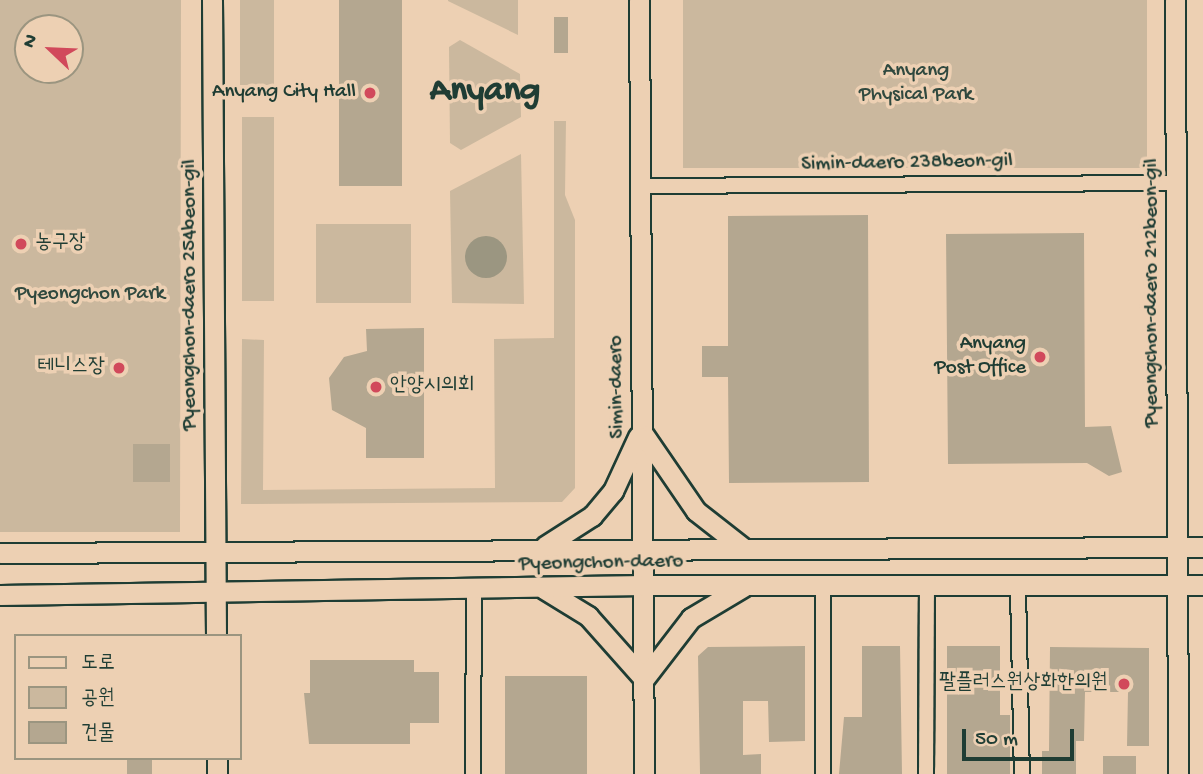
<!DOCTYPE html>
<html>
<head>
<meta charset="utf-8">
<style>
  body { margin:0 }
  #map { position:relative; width:1203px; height:774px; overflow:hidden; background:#edd0b3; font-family:"Gochi Hand","Poor Story",sans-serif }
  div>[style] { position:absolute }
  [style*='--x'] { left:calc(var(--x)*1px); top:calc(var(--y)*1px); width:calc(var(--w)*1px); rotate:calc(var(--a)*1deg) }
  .green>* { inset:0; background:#cbb89e; transform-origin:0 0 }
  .water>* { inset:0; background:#9b9681 }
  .round { border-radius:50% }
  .building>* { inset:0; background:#b4a790; transform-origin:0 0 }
  .roads { filter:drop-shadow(2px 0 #1f3d34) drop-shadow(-2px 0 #1f3d34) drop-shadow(0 2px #1f3d34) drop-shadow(0 -2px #1f3d34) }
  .street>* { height:14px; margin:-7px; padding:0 7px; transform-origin:7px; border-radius:7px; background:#edd0b3 }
  .secondary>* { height:19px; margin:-9.5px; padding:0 9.5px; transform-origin:9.5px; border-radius:9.5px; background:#edd0b3 }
  .dots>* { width:19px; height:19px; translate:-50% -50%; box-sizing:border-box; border:4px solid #edd0b3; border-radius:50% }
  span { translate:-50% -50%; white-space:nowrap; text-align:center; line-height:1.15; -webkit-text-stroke:7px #edd0b3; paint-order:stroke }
  .park-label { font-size:21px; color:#30493f }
  .poi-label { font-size:21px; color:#1f3d34 }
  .right { translate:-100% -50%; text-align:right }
  .left { translate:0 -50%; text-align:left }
  .street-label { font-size:21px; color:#1f3d34 }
  .town-label { font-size:35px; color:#1f3d34; font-weight:700 }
  .legend { position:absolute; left:14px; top:634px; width:228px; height:126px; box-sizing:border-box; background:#edd0b3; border:2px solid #9b9580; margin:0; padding:9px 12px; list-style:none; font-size:21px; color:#1f3d34 }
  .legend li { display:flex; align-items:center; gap:14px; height:35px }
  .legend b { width:35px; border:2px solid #9b9580 }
  .north { position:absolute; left:14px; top:14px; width:70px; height:70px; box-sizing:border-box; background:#edd0b3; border:2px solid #9b9580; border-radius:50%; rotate:293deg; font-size:19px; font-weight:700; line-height:28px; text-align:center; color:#1f3d34 }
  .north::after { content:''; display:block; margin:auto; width:24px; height:32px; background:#d1495b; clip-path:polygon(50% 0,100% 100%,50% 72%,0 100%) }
  .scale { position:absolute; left:962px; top:729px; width:112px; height:32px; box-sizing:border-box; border:4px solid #1f3d34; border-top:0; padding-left:9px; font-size:21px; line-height:24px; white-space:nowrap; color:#1f3d34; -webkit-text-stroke:5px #edd0b3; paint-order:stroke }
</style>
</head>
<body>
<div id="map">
  <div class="green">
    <div style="clip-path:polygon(evenodd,0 0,181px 0,180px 532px,0 532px,0 0,28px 28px,70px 28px,70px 70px,28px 70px,28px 28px)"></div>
    <div style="left:240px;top:0;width:34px;height:85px"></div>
    <div style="clip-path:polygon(518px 0,518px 35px,448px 1px,448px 0)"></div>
    <div style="left:683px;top:0;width:464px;height:168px"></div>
    <div style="clip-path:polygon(460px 40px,520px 74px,521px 117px,461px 150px,450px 143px,449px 47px)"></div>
    <div style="left:242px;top:117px;width:32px;height:184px"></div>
    <div style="clip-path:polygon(554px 121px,566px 121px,565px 195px,575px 220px,575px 488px,562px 502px,241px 504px,242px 339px,264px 340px,263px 490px,495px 488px,494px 339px,554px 338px)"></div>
    <div style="clip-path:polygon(521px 154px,524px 304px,452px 303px,450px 191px)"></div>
    <div style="left:316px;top:224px;width:95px;height:79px"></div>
  </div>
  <div class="water">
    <div class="round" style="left:465px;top:236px;width:42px;height:42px"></div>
  </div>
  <div class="building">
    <div style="left:339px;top:0;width:63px;height:186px"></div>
    <div style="left:554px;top:17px;width:14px;height:36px"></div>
    <div style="clip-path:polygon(868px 215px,869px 482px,729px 483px,728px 377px,702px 377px,702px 346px,728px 346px,728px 216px)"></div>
    <div style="clip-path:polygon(1084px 233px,1085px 427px,1111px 426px,1122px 472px,1109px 476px,1087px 463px,948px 464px,946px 234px)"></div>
    <div style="clip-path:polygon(424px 328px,424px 458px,366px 458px,366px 428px,332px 410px,329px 378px,344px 357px,367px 351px,366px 329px)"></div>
    <div style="left:133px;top:444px;width:37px;height:38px"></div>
    <div style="clip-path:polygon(805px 646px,805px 741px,769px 742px,768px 701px,743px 701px,743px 755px,761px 754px,761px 774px,700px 774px,698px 656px,708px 647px)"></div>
    <div style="clip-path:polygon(862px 646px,900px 646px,902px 774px,839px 774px,844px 717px,862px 717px)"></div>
    <div style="clip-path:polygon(947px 646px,1000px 646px,1000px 715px,1010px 715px,1010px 774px,947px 774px)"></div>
    <div style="clip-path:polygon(1050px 647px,1149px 648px,1149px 746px,1127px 746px,1128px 692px,1085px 692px,1084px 741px,1076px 741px,1076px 774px,1042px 774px,1042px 751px,1049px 751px)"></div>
    <div style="clip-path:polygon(310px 660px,414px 660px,414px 672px,439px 672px,439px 723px,410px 723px,410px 744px,309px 744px,304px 693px,310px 693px)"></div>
    <div style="left:505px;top:676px;width:82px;height:98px"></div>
    <div style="left:1103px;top:756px;width:33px;height:18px"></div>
    <div style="left:127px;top:758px;width:25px;height:16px"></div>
  </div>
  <div class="roads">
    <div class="street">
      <div style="--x:638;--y:186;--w:538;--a:-0.32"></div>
      <div style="--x:823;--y:588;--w:186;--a:90"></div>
      <div style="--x:1018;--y:588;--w:186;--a:88.8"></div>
      <div style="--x:473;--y:774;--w:186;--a:-89.7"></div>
      <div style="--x:926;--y:774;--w:185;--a:-89.7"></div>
    </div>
    <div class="secondary">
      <div style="--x:212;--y:0;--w:636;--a:89.64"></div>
      <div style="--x:639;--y:0;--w:774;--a:89.63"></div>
      <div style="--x:1175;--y:0;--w:774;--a:89.78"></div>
      <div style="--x:644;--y:435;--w:92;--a:55.6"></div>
      <div style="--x:696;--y:511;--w:58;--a:38"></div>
      <div style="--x:545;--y:546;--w:56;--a:-32.6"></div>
      <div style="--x:592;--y:516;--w:33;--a:-50"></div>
      <div style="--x:613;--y:491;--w:60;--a:-65.2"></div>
      <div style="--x:0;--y:553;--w:1203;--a:-0.29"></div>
      <div style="--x:544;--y:589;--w:52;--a:31.5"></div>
      <div style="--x:588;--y:616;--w:84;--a:48.4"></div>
      <div style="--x:644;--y:679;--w:77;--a:-52.4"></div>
      <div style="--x:691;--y:618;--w:61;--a:-30.8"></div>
      <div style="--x:0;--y:595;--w:644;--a:-0.89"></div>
      <div style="--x:644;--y:585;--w:559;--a:0"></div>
      <div style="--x:217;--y:758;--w:16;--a:90"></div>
    </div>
  </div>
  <div class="dots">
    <div style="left:370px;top:93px;background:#d1495b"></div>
    <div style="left:21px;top:244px;background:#d1495b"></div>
    <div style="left:1040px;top:357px;background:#d1495b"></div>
    <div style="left:119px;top:368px;background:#d1495b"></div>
    <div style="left:376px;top:387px;background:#d1495b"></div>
    <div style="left:1124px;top:684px;background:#d1495b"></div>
  </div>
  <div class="park-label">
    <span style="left:916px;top:84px">Anyang<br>Physical Park</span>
    <span style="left:90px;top:295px">Pyeongchon Park</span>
  </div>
  <div class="poi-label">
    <span class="right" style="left:356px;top:93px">Anyang City Hall</span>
    <span class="left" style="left:35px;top:244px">농구장</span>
    <span class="right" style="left:1026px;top:357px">Anyang<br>Post Office</span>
    <span class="right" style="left:105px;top:368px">테니스장</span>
    <span class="left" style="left:390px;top:387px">안양시의회</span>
    <span class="right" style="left:1108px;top:684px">팔플러스원상화한의원</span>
  </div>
  <div class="street-label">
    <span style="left:907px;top:164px;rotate:-1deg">Simin-daero 238beon-gil</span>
    <span style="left:1153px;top:293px;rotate:-90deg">Pyeongchon-daero 212beon-gil</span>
    <span style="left:191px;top:295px;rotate:-90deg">Pyeongchon-daero 254beon-gil</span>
    <span style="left:618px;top:387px;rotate:-91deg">Simin-daero</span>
    <span style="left:601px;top:564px;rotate:-1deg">Pyeongchon-daero</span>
  </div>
  <div class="town-label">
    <span style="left:485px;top:92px">Anyang</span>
  </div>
  <ul class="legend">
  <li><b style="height:9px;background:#edd0b3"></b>도로</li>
  <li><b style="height:19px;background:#cbb89e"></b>공원</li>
  <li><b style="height:19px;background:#b4a790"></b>건물</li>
  </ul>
  <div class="north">N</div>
  <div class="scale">50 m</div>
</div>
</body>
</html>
